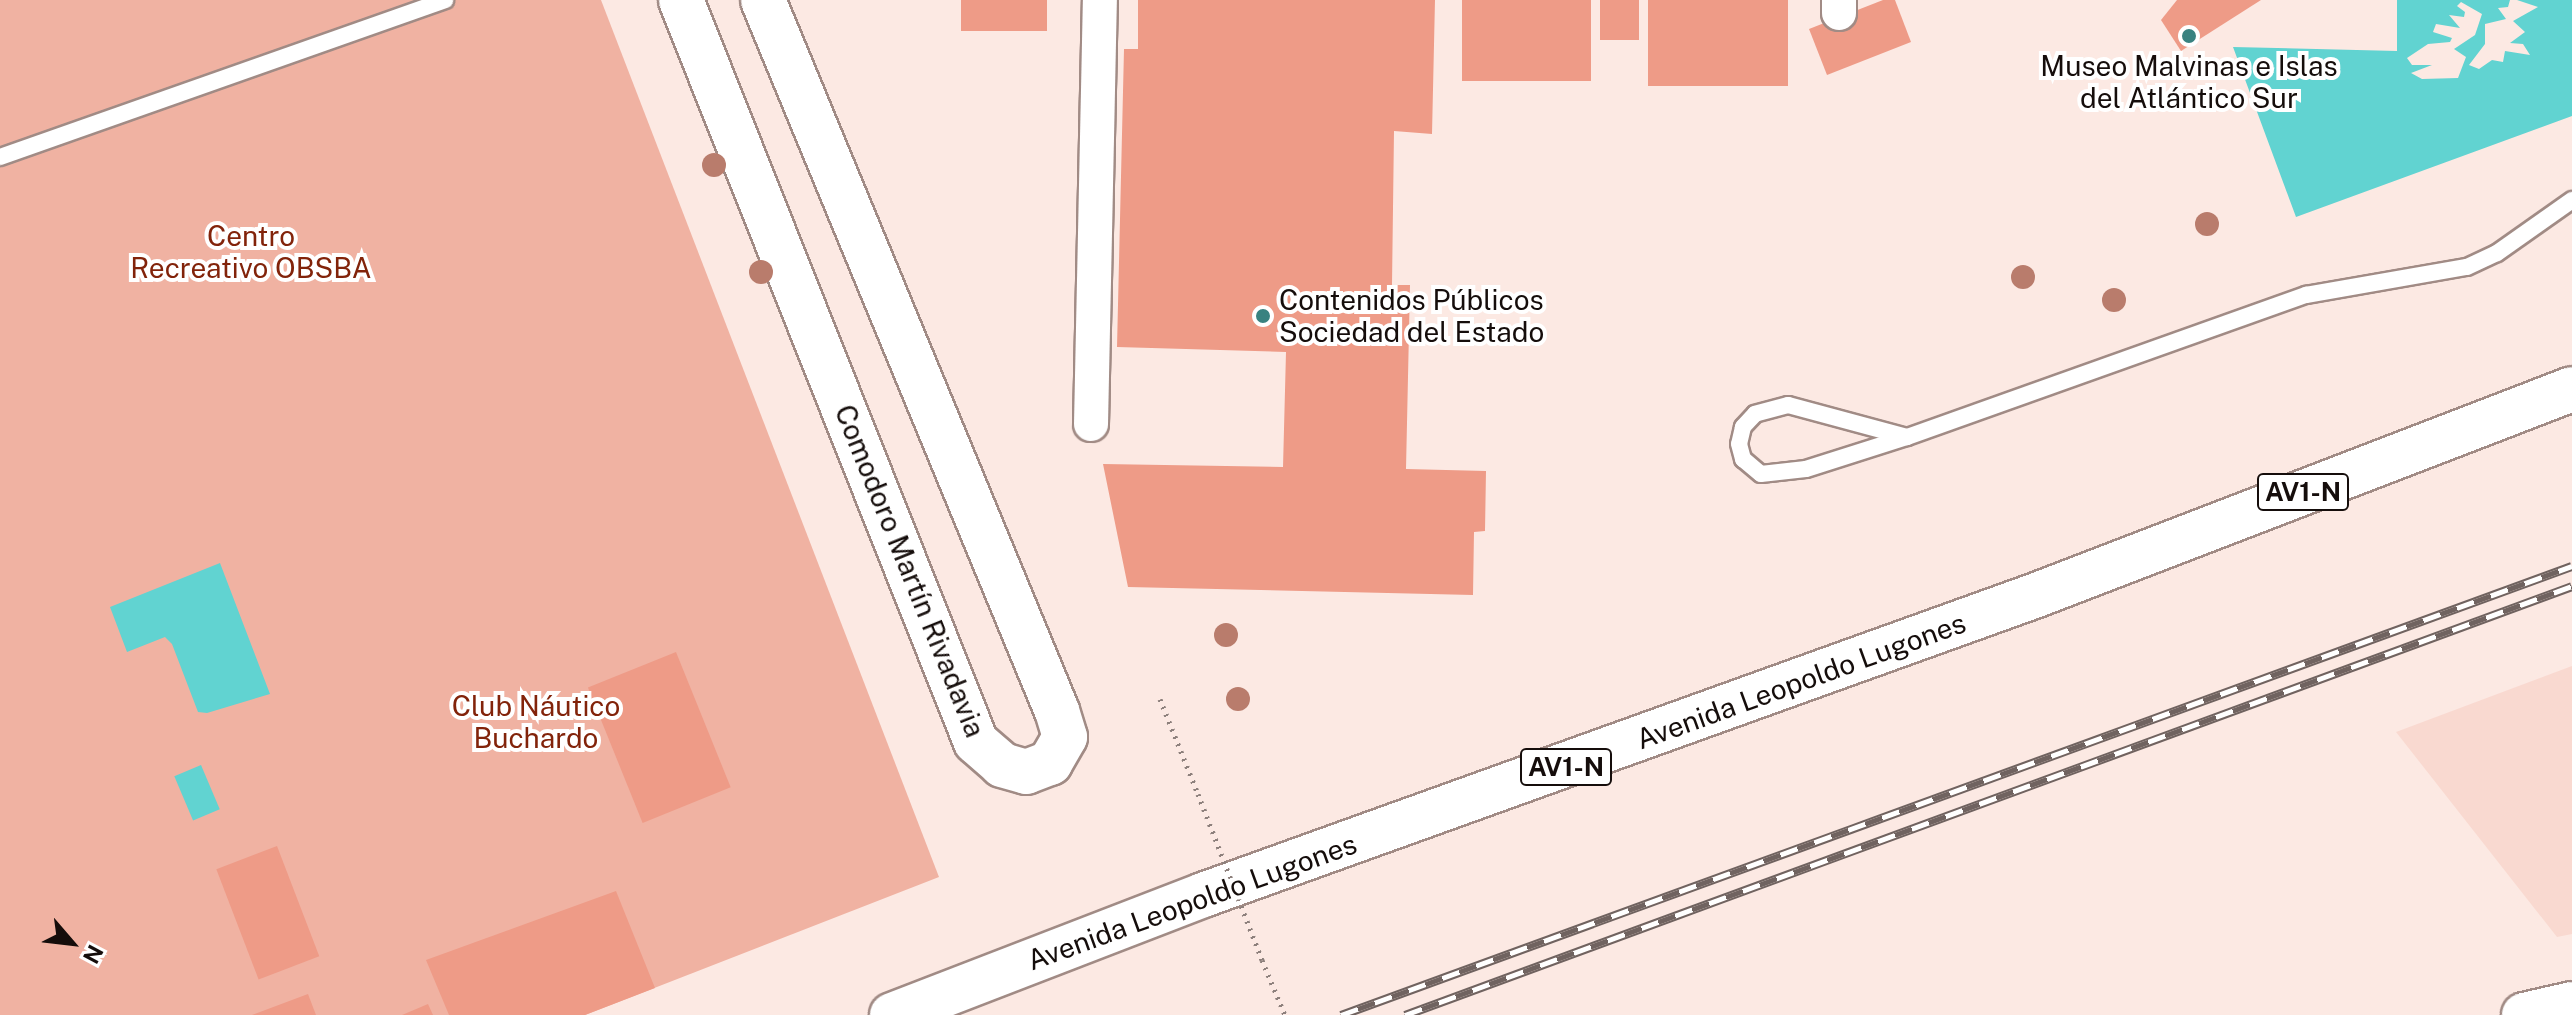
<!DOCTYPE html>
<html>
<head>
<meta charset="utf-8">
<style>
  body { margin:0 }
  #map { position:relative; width:2572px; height:1015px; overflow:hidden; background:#fce9e3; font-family:"Public Sans",sans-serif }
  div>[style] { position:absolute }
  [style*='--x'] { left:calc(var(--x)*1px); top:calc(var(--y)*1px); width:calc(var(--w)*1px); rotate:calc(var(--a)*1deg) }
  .built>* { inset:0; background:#f9d9d0 }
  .green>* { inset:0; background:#f0b2a2 }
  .water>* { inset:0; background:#61d3d1; transform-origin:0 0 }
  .building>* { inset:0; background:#ee9b87; transform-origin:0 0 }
  .path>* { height:5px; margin-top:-2.5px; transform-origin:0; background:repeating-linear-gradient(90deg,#8d807c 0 2px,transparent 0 8px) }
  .roads { filter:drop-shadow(2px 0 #a18b85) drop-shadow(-2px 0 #a18b85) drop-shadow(0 2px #a18b85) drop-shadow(0 -2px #a18b85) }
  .lane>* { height:16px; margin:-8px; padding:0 8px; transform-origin:8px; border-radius:8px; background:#fff }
  .street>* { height:34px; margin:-17px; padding:0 17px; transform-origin:17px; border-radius:17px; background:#fff }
  .secondary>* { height:44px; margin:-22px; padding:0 22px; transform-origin:22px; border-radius:22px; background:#fff }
  .highway>* { height:44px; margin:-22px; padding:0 22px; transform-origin:22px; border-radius:22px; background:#fff }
  .rail>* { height:9px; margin-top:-4.5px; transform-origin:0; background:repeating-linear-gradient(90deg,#fff 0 18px,#706360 0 36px); box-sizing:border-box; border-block:2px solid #706360 }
  .path-bridge>* { height:5px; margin-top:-2.5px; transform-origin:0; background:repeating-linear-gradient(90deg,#8d807c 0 2px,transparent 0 8px) }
  .trees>* { width:24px; height:24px; margin:-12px; border-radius:50%; background:#b97c6c }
  .dots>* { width:22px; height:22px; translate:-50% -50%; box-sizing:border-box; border:4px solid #fff; border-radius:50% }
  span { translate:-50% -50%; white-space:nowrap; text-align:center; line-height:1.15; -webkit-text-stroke:8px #fff; paint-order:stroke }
  .shield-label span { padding:2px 6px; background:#fff; border:2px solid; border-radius:6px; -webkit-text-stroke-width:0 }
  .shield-label { font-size:26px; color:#150d0b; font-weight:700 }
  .poi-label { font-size:28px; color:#150d0b }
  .left { translate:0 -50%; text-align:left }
  .park-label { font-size:28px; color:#82230a }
  .street-label { font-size:28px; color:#150d0b }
  .north { position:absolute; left:32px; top:903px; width:80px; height:80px; -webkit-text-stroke:6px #fff; paint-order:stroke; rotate:118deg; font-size:22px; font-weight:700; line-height:32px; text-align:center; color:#150d0b }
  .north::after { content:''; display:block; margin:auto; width:28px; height:36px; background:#150d0b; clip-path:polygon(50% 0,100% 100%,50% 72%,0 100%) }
</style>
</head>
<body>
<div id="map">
  <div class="built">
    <div style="clip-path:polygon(2572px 666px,2572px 934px,2557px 937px,2396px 732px)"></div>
  </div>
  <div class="green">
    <div style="clip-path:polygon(0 0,601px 0,939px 877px,585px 1015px,0 1015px)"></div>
  </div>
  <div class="water">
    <div style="clip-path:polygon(evenodd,2397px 0,2510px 0,2508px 7px,2498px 8px,2506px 19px,2485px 24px,2485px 44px,2469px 65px,2479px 69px,2492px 60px,2503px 62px,2505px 51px,2530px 55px,2523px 44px,2510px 43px,2525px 32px,2513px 21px,2538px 7px,2517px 0,2572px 0,2572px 116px,2296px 217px,2233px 47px,2397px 51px,2397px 0,2461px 2px,2482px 14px,2475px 35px,2454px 49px,2466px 57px,2458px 78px,2422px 79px,2411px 73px,2432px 65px,2412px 65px,2407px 58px,2428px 44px,2450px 42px,2452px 38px,2433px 32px,2436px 24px,2460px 28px,2449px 15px,2464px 17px,2465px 12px,2457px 6px,2461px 2px)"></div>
    <div style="clip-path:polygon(220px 563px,270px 694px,207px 713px,198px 712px,172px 644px,165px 637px,127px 652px,110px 607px)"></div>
    <div style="left:201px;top:765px;width:48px;height:29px;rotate:67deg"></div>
  </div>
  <div class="building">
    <div style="left:961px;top:0;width:86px;height:31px"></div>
    <div style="clip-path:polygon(1138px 0,1435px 0,1432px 134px,1394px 131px,1392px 285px,1410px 285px,1406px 469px,1486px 471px,1485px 531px,1474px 532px,1473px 595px,1128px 587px,1103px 464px,1283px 467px,1286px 352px,1117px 347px,1124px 49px,1138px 49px)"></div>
    <div style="left:1462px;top:0;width:129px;height:81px"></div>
    <div style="left:1600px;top:0;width:39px;height:40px"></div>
    <div style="left:1648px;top:0;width:140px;height:86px"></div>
    <div style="clip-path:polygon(1883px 0,1895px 0,1911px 42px,1827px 75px,1809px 29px)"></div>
    <div style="clip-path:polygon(2177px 0,2261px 0,2181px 51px,2161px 20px)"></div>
    <div style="left:676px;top:652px;width:146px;height:95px;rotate:68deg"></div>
    <div style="left:277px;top:846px;width:118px;height:65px;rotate:69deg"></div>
    <div style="clip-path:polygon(616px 891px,655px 988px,585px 1015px,449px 1015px,426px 960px)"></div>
    <div style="clip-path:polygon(308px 994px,316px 1015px,252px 1015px)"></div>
    <div style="clip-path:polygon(428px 1004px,433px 1015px,402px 1015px)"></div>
  </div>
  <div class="path">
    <div style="--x:1160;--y:699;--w:102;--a:68.2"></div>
    <div style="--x:1262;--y:960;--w:60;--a:67.3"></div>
  </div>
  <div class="roads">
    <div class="lane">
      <div style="--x:0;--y:157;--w:472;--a:-19.4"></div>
      <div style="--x:1907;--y:437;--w:123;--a:-164.9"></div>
      <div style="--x:1788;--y:405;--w:34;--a:165"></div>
      <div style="--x:1755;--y:414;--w:18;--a:133"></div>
      <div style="--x:1743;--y:427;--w:17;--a:103"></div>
      <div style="--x:1739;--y:444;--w:16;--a:75"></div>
      <div style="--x:1743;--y:459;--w:23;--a:40"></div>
      <div style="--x:1761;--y:474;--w:45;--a:-6.3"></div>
      <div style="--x:1806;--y:469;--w:106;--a:-17.6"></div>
      <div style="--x:1907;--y:437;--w:424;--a:-19.6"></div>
      <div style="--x:2306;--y:295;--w:163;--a:-9.9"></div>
      <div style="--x:2467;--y:267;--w:33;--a:-25"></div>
      <div style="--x:2497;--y:253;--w:92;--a:-35.2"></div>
    </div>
    <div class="street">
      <div style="--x:1839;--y:0;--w:13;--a:90"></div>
      <div style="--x:1091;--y:424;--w:424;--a:-88.8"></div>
    </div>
    <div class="secondary">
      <div style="--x:681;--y:0;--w:798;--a:68.32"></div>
      <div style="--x:976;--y:742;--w:35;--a:41"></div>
      <div style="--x:1002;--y:765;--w:25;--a:16"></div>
      <div style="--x:1026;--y:772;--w:26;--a:-21"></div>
      <div style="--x:1050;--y:763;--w:30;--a:-60"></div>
      <div style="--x:1065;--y:737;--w:27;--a:-107"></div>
      <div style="--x:1057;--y:711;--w:769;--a:-112.47"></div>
    </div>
    <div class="highway">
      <div style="--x:892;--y:1015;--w:333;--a:-21.1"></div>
      <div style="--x:1203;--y:895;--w:883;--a:-19.79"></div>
      <div style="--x:2034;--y:596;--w:576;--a:-21.04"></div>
      <div style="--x:2524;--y:1015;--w:49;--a:-12.9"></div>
    </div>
  </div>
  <div class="rail">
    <div style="--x:1341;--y:1015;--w:1310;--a:-20.04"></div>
    <div style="--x:1405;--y:1015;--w:1243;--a:-20.18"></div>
  </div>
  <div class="path-bridge">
    <div style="--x:1198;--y:794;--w:178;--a:68.9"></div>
  </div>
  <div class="trees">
    <div style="left:714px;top:165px"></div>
    <div style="left:2207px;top:224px"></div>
    <div style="left:761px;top:272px"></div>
    <div style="left:2023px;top:277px"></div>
    <div style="left:2114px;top:300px"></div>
    <div style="left:1226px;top:635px"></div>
    <div style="left:1238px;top:699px"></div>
  </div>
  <div class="dots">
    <div style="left:2189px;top:36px;background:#398280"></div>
    <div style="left:1263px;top:316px;background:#398280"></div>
  </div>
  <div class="shield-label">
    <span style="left:2303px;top:492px">AV1-N</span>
    <span style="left:1566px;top:767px">AV1-N</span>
  </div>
  <div class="poi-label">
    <span style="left:2189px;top:82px">Museo Malvinas e Islas<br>del Atlántico Sur</span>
    <span class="left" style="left:1279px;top:316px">Contenidos Públicos<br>Sociedad del Estado</span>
  </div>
  <div class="park-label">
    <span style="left:251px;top:252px">Centro<br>Recreativo OBSBA</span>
    <span style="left:536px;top:722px">Club Náutico<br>Buchardo</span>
  </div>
  <div class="street-label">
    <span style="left:910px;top:571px;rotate:68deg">Comodoro Martín Rivadavia</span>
    <span style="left:1801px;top:681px;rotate:-20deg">Avenida Leopoldo Lugones</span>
    <span style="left:1192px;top:902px;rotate:-20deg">Avenida Leopoldo Lugones</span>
  </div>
  <div class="north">N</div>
</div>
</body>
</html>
